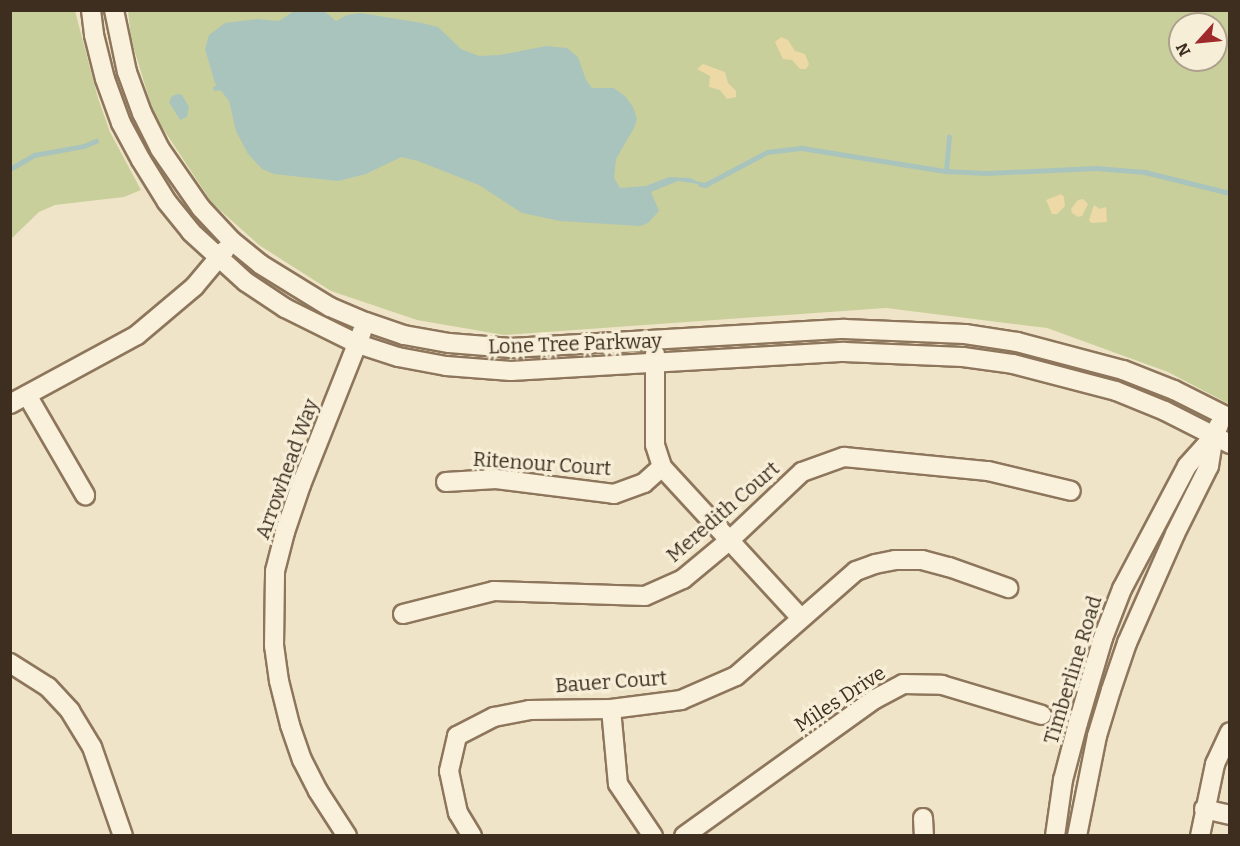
<!DOCTYPE html>
<html>
<head>
<meta charset="utf-8">
<style>
  body { margin:0 }
  #map { position:relative; width:1240px; height:846px; overflow:hidden; background:#f0e4c8; font-family:Bitter,serif }
  div>[style] { position:absolute }
  [style*='--x'] { left:calc(var(--x)*1px); top:calc(var(--y)*1px); width:calc(var(--w)*1px); rotate:calc(var(--a)*1deg) }
  .green>* { inset:0; background:#c9cf9b }
  .sand>* { inset:0; background:#ecd9a5 }
  .water>* { inset:0; background:#a9c4bc }
  .stream>* { height:4.5px; margin:-2.25px; padding:0 2.25px; transform-origin:2.25px; border-radius:2.25px; background:#a9c4bc }
  .roads { filter:drop-shadow(2px 0 #8d765c) drop-shadow(-2px 0 #8d765c) drop-shadow(0 2px #8d765c) drop-shadow(0 -2px #8d765c) }
  .minor>* { height:18px; margin:-9px; padding:0 9px; transform-origin:9px; border-radius:9px; background:#faf1dc }
  span { translate:-50% -50%; white-space:nowrap; text-align:center; line-height:1.15; -webkit-text-stroke:6px #f7eed8; paint-order:stroke }
  .street-label { font-size:20px; color:#3d2e20 }
  .frame { position:absolute; inset:0; border:12px solid #3d2e20; pointer-events:none }
  .north { position:absolute; left:1168px; top:12px; width:60px; height:60px; box-sizing:border-box; background:#f7eed8; border:2px solid #ada18e; border-radius:50%; rotate:243deg; font-size:16px; font-weight:700; line-height:24px; text-align:center; color:#3d2e20 }
  .north::after { content:''; display:block; margin:auto; width:21px; height:27px; background:#9e2a2b; clip-path:polygon(50% 0,100% 100%,50% 72%,0 100%) }
</style>
</head>
<body>
<div id="map">
  <div class="green">
    <div style="clip-path:polygon(11px 10px,75px 11px,98px 98px,110px 132px,141px 190px,124px 197px,55px 205px,39px 212px,11px 239px)"></div>
    <div style="clip-path:polygon(evenodd,128px 11px,1229px 11px,1229px 404px,1168px 372px,1047px 328px,886px 308px,504px 335px,417px 320px,331px 291px,259px 245px,212px 203px,154px 115px,131px 39px,128px 11px,1180px 24px,1216px 24px,1216px 60px,1180px 60px,1180px 24px)"></div>
  </div>
  <div class="sand">
    <div style="clip-path:polygon(781px 37px,788px 40px,795px 51px,805px 54px,809px 64px,806px 69px,800px 69px,792px 60px,783px 59px,775px 42px)"></div>
    <div style="clip-path:polygon(703px 64px,725px 72px,728px 83px,736px 91px,736px 97px,727px 99px,720px 90px,709px 87px,710px 76px,697px 69px)"></div>
    <div style="clip-path:polygon(1061px 194px,1064px 197px,1065px 206px,1057px 214px,1052px 214px,1046px 200px)"></div>
    <div style="clip-path:polygon(1083px 199px,1088px 204px,1082px 216px,1078px 217px,1072px 213px,1071px 209px,1078px 200px)"></div>
    <div style="clip-path:polygon(1094px 205px,1100px 209px,1106px 207px,1107px 222px,1091px 223px,1089px 220px)"></div>
  </div>
  <div class="water">
    <div style="clip-path:polygon(294px 11px,325px 12px,336px 21px,347px 15px,361px 13px,422px 23px,438px 27px,461px 49px,479px 56px,500px 55px,546px 46px,567px 48px,578px 57px,586px 80px,592px 88px,614px 88px,626px 97px,633px 107px,637px 119px,634px 128px,616px 159px,614px 178px,620px 188px,646px 186px,669px 177px,690px 178px,705px 185px,678px 181px,651px 192px,659px 211px,648px 223px,640px 226px,560px 221px,522px 213px,479px 185px,418px 161px,401px 157px,366px 174px,338px 181px,274px 174px,262px 169px,248px 154px,236px 131px,229px 101px,215px 83px,205px 49px,209px 35px,225px 23px,257px 19px,279px 21px)"></div>
    <div style="clip-path:polygon(178px 94px,182px 95px,189px 107px,187px 117px,180px 120px,169px 102px,172px 96px)"></div>
  </div>
  <div class="stream">
    <div style="--x:215;--y:88;--w:9;--a:-13"></div>
    <div style="--x:10;--y:169;--w:28;--a:-30"></div>
    <div style="--x:34;--y:155;--w:51;--a:-10.2"></div>
    <div style="--x:84;--y:146;--w:13;--a:-23"></div>
    <div style="--x:946;--y:171;--w:34;--a:-85"></div>
    <div style="--x:700;--y:184;--w:5;--a:11"></div>
    <div style="--x:705;--y:185;--w:70;--a:-28"></div>
    <div style="--x:767;--y:152;--w:35;--a:-7"></div>
    <div style="--x:802;--y:148;--w:146;--a:9.1"></div>
    <div style="--x:946;--y:171;--w:40;--a:2.9"></div>
    <div style="--x:986;--y:173;--w:110;--a:-2.6"></div>
    <div style="--x:1096;--y:168;--w:49;--a:4.7"></div>
    <div style="--x:1145;--y:172;--w:88;--a:13.9"></div>
  </div>
  <div class="roads">
    <div class="minor">
      <div style="--x:91;--y:10;--w:25;--a:83"></div>
      <div style="--x:94;--y:35;--w:45;--a:76"></div>
      <div style="--x:105;--y:79;--w:47;--a:70"></div>
      <div style="--x:121;--y:123;--w:42;--a:61.6"></div>
      <div style="--x:141;--y:160;--w:49;--a:58.2"></div>
      <div style="--x:167;--y:202;--w:38;--a:51"></div>
      <div style="--x:191;--y:232;--w:74;--a:42.3"></div>
      <div style="--x:246;--y:282;--w:47;--a:33.7"></div>
      <div style="--x:285;--y:308;--w:81;--a:26.3"></div>
      <div style="--x:358;--y:344;--w:42;--a:18"></div>
      <div style="--x:398;--y:357;--w:49;--a:10.6"></div>
      <div style="--x:446;--y:366;--w:65;--a:4.4"></div>
      <div style="--x:511;--y:371;--w:334;--a:-3.3"></div>
      <div style="--x:844;--y:352;--w:119;--a:2.4"></div>
      <div style="--x:963;--y:357;--w:50;--a:8"></div>
      <div style="--x:1013;--y:364;--w:106;--a:14.7"></div>
      <div style="--x:1116;--y:391;--w:53;--a:22.2"></div>
      <div style="--x:1165;--y:411;--w:73;--a:26.9"></div>
      <div style="--x:114;--y:10;--w:63;--a:78.2"></div>
      <div style="--x:127;--y:72;--w:44;--a:69.9"></div>
      <div style="--x:142;--y:113;--w:40;--a:63.4"></div>
      <div style="--x:160;--y:149;--w:72;--a:55.2"></div>
      <div style="--x:201;--y:208;--w:45;--a:46.8"></div>
      <div style="--x:232;--y:241;--w:36;--a:39"></div>
      <div style="--x:260;--y:264;--w:82;--a:31.6"></div>
      <div style="--x:330;--y:307;--w:39;--a:23"></div>
      <div style="--x:366;--y:322;--w:40;--a:18.9"></div>
      <div style="--x:404;--y:335;--w:46;--a:10.1"></div>
      <div style="--x:449;--y:343;--w:62;--a:4.6"></div>
      <div style="--x:511;--y:348;--w:334;--a:-3.3"></div>
      <div style="--x:844;--y:329;--w:121;--a:2.4"></div>
      <div style="--x:965;--y:334;--w:53;--a:8.7"></div>
      <div style="--x:1017;--y:342;--w:110;--a:14.8"></div>
      <div style="--x:1123;--y:370;--w:55;--a:21.4"></div>
      <div style="--x:1174;--y:390;--w:63;--a:26.6"></div>
      <div style="--x:655;--y:354;--w:91;--a:90"></div>
      <div style="--x:655;--y:445;--w:23;--a:72"></div>
      <div style="--x:662;--y:467;--w:205;--a:47.4"></div>
      <div style="--x:27;--y:395;--w:116;--a:59.9"></div>
      <div style="--x:10;--y:404;--w:145;--a:-28.5"></div>
      <div style="--x:137;--y:335;--w:75;--a:-40.1"></div>
      <div style="--x:194;--y:287;--w:48;--a:-50"></div>
      <div style="--x:446;--y:482;--w:50;--a:-3.4"></div>
      <div style="--x:496;--y:479;--w:119;--a:7.2"></div>
      <div style="--x:614;--y:494;--w:32;--a:-20"></div>
      <div style="--x:644;--y:483;--w:24;--a:-42"></div>
      <div style="--x:403;--y:614;--w:94;--a:-14.2"></div>
      <div style="--x:494;--y:591;--w:151;--a:1.9"></div>
      <div style="--x:645;--y:596;--w:42;--a:-24.1"></div>
      <div style="--x:683;--y:579;--w:61;--a:-39.7"></div>
      <div style="--x:730;--y:540;--w:99;--a:-43.4"></div>
      <div style="--x:802;--y:472;--w:45;--a:-19.7"></div>
      <div style="--x:844;--y:457;--w:145;--a:5.6"></div>
      <div style="--x:988;--y:471;--w:85;--a:13.5"></div>
      <div style="--x:10;--y:663;--w:45;--a:32.3"></div>
      <div style="--x:48;--y:687;--w:33;--a:47"></div>
      <div style="--x:70;--y:711;--w:42;--a:58.6"></div>
      <div style="--x:92;--y:747;--w:94;--a:70.8"></div>
      <div style="--x:611;--y:709;--w:75;--a:84.7"></div>
      <div style="--x:618;--y:784;--w:63;--a:56.1"></div>
      <div style="--x:1204;--y:809;--w:27;--a:13"></div>
      <div style="--x:923;--y:818;--w:18;--a:87"></div>
      <div style="--x:347;--y:836;--w:54;--a:-122.8"></div>
      <div style="--x:318;--y:791;--w:35;--a:-117"></div>
      <div style="--x:302;--y:760;--w:37;--a:-109"></div>
      <div style="--x:290;--y:725;--w:45;--a:-104"></div>
      <div style="--x:279;--y:681;--w:35;--a:-98"></div>
      <div style="--x:274;--y:646;--w:75;--a:-89.2"></div>
      <div style="--x:275;--y:571;--w:40;--a:-75.6"></div>
      <div style="--x:285;--y:532;--w:50;--a:-71.2"></div>
      <div style="--x:301;--y:485;--w:165;--a:-68.3"></div>
      <div style="--x:472;--y:836;--w:27;--a:-121"></div>
      <div style="--x:458;--y:813;--w:43;--a:-102.1"></div>
      <div style="--x:449;--y:771;--w:36;--a:-77"></div>
      <div style="--x:457;--y:736;--w:42;--a:-27.2"></div>
      <div style="--x:494;--y:717;--w:36;--a:-11"></div>
      <div style="--x:529;--y:710;--w:82;--a:-0.7"></div>
      <div style="--x:611;--y:709;--w:71;--a:-7.3"></div>
      <div style="--x:681;--y:700;--w:60;--a:-23.6"></div>
      <div style="--x:736;--y:676;--w:159;--a:-41.2"></div>
      <div style="--x:856;--y:571;--w:20;--a:-20"></div>
      <div style="--x:875;--y:564;--w:20;--a:-11"></div>
      <div style="--x:895;--y:560;--w:27;--a:0"></div>
      <div style="--x:922;--y:560;--w:28;--a:15"></div>
      <div style="--x:949;--y:567;--w:63;--a:19.6"></div>
      <div style="--x:684;--y:836;--w:235;--a:-35.7"></div>
      <div style="--x:875;--y:699;--w:32;--a:-28"></div>
      <div style="--x:903;--y:684;--w:39;--a:1"></div>
      <div style="--x:942;--y:685;--w:104;--a:16.7"></div>
      <div style="--x:1055;--y:836;--w:57;--a:-81.9"></div>
      <div style="--x:1063;--y:780;--w:59;--a:-75.3"></div>
      <div style="--x:1078;--y:723;--w:89;--a:-73.6"></div>
      <div style="--x:1103;--y:638;--w:53;--a:-68.8"></div>
      <div style="--x:1122;--y:589;--w:139;--a:-62.1"></div>
      <div style="--x:1187;--y:466;--w:40;--a:-48"></div>
      <div style="--x:1077;--y:836;--w:102;--a:-78.7"></div>
      <div style="--x:1097;--y:736;--w:48;--a:-73.1"></div>
      <div style="--x:1111;--y:690;--w:50;--a:-71.2"></div>
      <div style="--x:1127;--y:643;--w:119;--a:-66.2"></div>
      <div style="--x:1175;--y:534;--w:76;--a:-63.4"></div>
      <div style="--x:1209;--y:466;--w:30;--a:-81"></div>
      <div style="--x:1214;--y:436;--w:12;--a:-66"></div>
      <div style="--x:1200;--y:836;--w:74;--a:-78.2"></div>
      <div style="--x:1215;--y:764;--w:35;--a:-65"></div>
    </div>
  </div>
  <div class="street-label">
    <span style="left:575px;top:344px;rotate:-2deg">Lone Tree Parkway</span>
    <span style="left:542px;top:464px;rotate:4deg">Ritenour Court</span>
    <span style="left:287px;top:469px;rotate:-70deg">Arrowhead Way</span>
    <span style="left:723px;top:512px;rotate:-41deg">Meredith Court</span>
    <span style="left:1073px;top:670px;rotate:-73deg">Timberline Road</span>
    <span style="left:611px;top:682px;rotate:-4deg">Bauer Court</span>
    <span style="left:840px;top:699px;rotate:-33deg">Miles Drive</span>
  </div>
  <div class="frame"></div>
  <div class="north">N</div>
</div>
</body>
</html>
